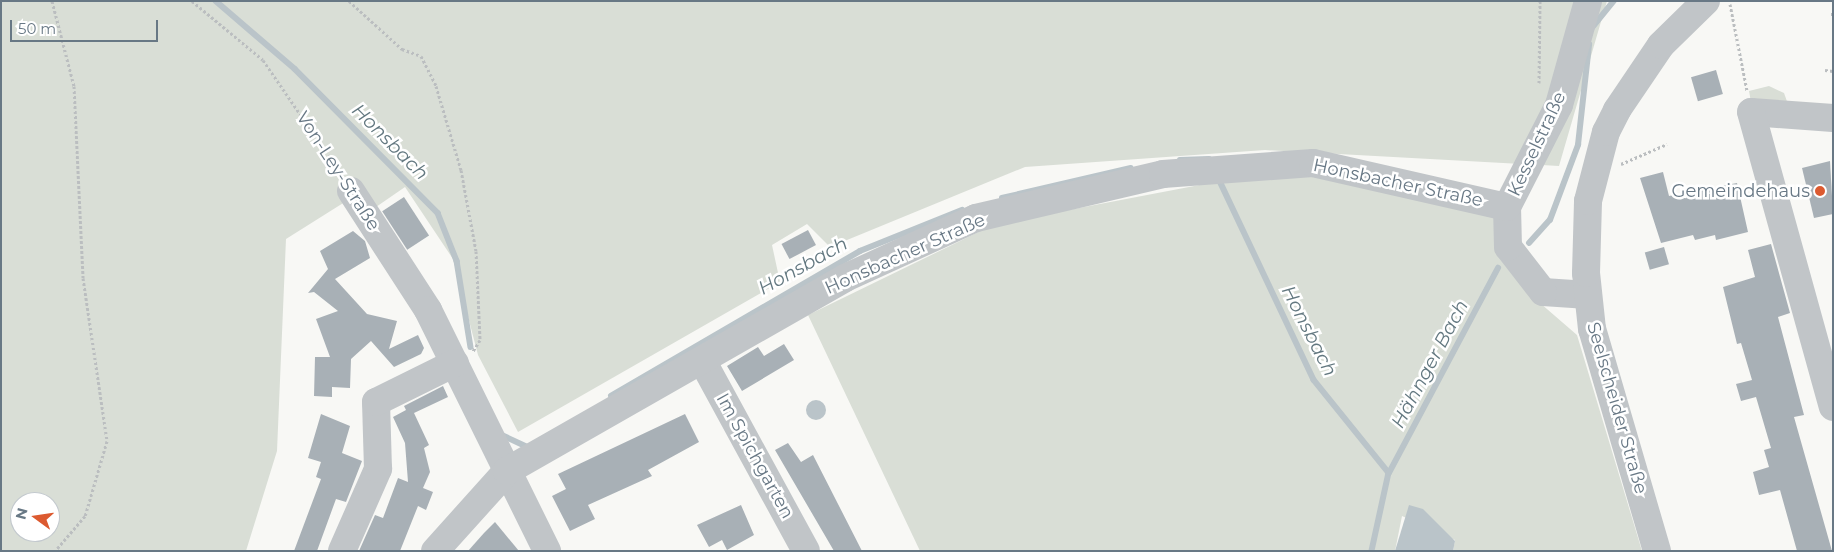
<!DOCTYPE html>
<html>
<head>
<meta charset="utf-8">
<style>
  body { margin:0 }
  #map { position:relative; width:1834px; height:552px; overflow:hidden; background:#f8f8f5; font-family:Montserrat,sans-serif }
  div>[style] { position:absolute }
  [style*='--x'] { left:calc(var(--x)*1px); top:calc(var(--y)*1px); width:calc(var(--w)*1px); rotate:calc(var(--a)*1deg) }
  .green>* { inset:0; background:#d9ded6 }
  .water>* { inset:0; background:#bac4c9 }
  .round { border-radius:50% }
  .stream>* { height:5.5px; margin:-2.75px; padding:0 2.75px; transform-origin:2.75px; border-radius:2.75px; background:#bac4c9 }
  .building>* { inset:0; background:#a8b0b6; transform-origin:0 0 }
  .path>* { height:3px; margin-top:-1.5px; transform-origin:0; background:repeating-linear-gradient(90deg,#bbbec0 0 2.5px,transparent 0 5px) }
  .minor>* { height:28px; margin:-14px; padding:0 14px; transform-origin:14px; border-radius:14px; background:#c1c5c8 }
  .dots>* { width:14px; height:14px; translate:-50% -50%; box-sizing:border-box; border:2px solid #fff; border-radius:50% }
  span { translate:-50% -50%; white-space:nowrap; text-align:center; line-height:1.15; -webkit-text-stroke:5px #fff; paint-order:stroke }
  .street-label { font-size:18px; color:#687885 }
  .poi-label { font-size:18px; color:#687885 }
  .right { translate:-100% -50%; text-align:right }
  .water-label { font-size:19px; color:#637880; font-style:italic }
  .frame { position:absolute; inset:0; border:2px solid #687885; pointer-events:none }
  .north { position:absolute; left:10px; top:492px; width:50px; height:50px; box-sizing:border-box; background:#fff; border:1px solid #c3c9ce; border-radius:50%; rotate:284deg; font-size:14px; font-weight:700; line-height:20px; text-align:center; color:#687885 }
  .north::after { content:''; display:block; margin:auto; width:18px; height:22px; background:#dc5a30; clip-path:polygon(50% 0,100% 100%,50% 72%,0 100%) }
  .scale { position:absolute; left:10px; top:20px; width:148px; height:22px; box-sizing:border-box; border:2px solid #687885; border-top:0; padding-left:6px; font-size:15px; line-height:18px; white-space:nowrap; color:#687885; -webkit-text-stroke:4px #fff; paint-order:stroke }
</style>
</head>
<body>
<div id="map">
  <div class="green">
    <div style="clip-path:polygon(evenodd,1px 1px,1607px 1px,1559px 166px,1265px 150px,1025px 167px,830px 247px,807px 224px,772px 245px,780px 282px,518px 432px,478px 355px,453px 259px,405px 187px,376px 207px,348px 200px,286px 239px,277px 451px,246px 551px,1px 551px,1px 1px,20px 502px,50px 502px,50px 532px,20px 532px,20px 502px)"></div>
    <div style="clip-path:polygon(1769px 86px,1784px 93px,1789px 107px,1751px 102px,1749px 91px)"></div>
    <div style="clip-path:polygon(1250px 165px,1498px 211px,1525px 290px,1577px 335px,1642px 551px,1453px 551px,1455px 540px,1402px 516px,1395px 551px,920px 551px,808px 315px,995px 224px,1210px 183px)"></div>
  </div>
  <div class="water">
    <div class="round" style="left:806px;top:400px;width:20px;height:20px"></div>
    <div style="clip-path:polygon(1409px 505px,1423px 509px,1455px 541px,1453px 551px,1395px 551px)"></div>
  </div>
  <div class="stream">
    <div style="--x:216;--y:1;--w:104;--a:40.7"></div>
    <div style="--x:295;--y:69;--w:203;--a:45.2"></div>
    <div style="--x:438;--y:213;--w:52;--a:68.4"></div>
    <div style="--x:457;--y:261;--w:87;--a:80.8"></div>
    <div style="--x:1591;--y:29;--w:36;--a:-51"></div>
    <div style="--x:1180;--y:160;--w:29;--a:-2"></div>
    <div style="--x:1219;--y:179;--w:222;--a:64.7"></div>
    <div style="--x:1314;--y:380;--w:119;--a:51.1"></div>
    <div style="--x:1389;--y:473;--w:80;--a:102.3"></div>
    <div style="--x:1002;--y:198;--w:132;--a:-13.1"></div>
    <div style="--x:1529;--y:243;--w:31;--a:-48"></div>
    <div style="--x:1550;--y:220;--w:80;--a:-69.5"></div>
    <div style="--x:1578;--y:145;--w:101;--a:-83.7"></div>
    <div style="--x:611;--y:396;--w:288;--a:-30.2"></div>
    <div style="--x:860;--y:251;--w:110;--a:-21.9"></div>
    <div style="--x:502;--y:435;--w:29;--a:25"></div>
    <div style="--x:1389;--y:473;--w:232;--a:-62"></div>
  </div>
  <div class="building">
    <div style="left:1716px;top:70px;width:25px;height:26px;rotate:74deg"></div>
    <div style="clip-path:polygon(1830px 161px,1833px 214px,1814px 218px,1802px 168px)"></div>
    <div style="clip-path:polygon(1663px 172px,1669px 196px,1737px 183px,1748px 232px,1716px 240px,1715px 235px,1695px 240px,1693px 235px,1661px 243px,1640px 178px)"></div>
    <div style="left:404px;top:197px;width:46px;height:26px;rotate:57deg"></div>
    <div style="left:808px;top:230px;width:17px;height:30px;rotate:62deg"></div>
    <div style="clip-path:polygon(353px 231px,365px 241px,370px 258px,335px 279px,367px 314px,397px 321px,389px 349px,418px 335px,424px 348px,421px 354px,394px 367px,371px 341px,351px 359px,350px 388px,332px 387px,332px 397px,314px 396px,315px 357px,330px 357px,316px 319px,338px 311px,314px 292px,308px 293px,328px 269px,320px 251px)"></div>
    <div style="clip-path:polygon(1771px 244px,1790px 313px,1778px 317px,1804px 415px,1794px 417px,1832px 551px,1797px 551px,1780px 490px,1759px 495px,1753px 472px,1769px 467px,1764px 450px,1771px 448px,1756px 397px,1741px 401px,1736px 384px,1752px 380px,1741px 343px,1737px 344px,1723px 287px,1755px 277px,1748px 250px)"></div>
    <div style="left:1664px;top:247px;width:18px;height:20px;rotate:74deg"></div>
    <div style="clip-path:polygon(784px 344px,794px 360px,742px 391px,727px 366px,758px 347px,764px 356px)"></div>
    <div style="clip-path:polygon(443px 386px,448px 397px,414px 413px,429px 445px,424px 448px,430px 472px,423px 488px,433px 492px,426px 510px,418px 506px,400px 551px,359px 551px,375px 515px,383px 518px,398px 478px,408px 482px,405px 443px,393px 417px,406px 410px,404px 406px)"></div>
    <div style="clip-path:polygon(321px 414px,350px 426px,342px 453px,362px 461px,346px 502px,336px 499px,317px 551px,294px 551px,321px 479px,316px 477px,321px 462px,308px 458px)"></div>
    <div style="clip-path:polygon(685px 414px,699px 442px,648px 470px,652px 476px,588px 505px,595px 519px,570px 531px,552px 496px,566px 489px,558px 474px)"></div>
    <div style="clip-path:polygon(788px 443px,801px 462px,813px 455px,862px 551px,834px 551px,775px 450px)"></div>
    <div style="clip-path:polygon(741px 505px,754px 535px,727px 550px,722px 540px,709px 547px,697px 525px)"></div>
    <div style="clip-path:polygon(495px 522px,519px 551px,468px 551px,484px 533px)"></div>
  </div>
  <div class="path">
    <div style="--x:52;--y:1;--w:88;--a:75.5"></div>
    <div style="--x:74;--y:86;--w:192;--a:87.3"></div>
    <div style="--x:83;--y:278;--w:165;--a:81.6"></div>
    <div style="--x:107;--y:441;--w:78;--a:106.3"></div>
    <div style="--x:85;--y:516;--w:46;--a:130.6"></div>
    <div style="--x:192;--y:1;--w:92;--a:39.7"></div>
    <div style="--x:263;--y:60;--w:135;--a:55.6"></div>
    <div style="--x:349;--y:1;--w:72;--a:42.2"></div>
    <div style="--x:402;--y:49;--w:20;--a:20"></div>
    <div style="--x:421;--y:56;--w:34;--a:63"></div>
    <div style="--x:436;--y:86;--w:88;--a:73.4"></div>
    <div style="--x:461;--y:170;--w:82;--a:79.5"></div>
    <div style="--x:476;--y:251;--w:89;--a:87.4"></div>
    <div style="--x:480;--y:340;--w:13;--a:122"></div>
    <div style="--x:1730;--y:4;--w:89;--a:78.9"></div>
    <div style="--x:1831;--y:14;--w:2;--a:0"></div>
    <div style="--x:1825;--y:70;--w:8;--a:7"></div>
    <div style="--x:1539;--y:83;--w:82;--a:-89.3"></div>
    <div style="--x:1621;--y:164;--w:50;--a:-23.5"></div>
  </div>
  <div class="minor">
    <div style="--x:1833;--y:118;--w:82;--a:-175.8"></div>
    <div style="--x:1751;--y:112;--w:306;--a:74.5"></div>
    <div style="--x:351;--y:191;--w:142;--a:57.1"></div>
    <div style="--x:428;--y:310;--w:269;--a:63.7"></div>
    <div style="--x:1588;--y:295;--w:45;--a:-176.2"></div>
    <div style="--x:1543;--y:292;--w:57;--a:-127.9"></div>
    <div style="--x:1508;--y:247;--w:40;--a:-91.4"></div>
    <div style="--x:1507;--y:207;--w:114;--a:-63"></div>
    <div style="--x:1559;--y:105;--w:108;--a:-74.4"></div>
    <div style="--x:703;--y:362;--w:215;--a:61.4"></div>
    <div style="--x:342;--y:551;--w:90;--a:-66.3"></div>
    <div style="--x:378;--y:469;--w:67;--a:-91.7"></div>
    <div style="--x:376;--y:402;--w:88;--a:-26.3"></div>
    <div style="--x:435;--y:551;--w:108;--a:-48"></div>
    <div style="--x:507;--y:471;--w:389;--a:-29.7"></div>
    <div style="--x:845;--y:278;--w:144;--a:-24.6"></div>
    <div style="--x:976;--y:218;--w:192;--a:-13.2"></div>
    <div style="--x:1163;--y:174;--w:150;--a:-4.2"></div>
    <div style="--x:1313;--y:163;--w:199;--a:12.8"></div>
    <div style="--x:1657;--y:551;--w:231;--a:-106.3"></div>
    <div style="--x:1592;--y:329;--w:56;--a:-96.1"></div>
    <div style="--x:1586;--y:273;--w:72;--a:-88.4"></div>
    <div style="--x:1588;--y:201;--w:71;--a:-75.4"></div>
    <div style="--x:1606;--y:132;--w:25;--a:-63"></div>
    <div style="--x:1617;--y:110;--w:78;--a:-55.9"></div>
    <div style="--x:1661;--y:45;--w:63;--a:-44.4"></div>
  </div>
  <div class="dots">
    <div style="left:1820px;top:191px;background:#dc5a30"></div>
  </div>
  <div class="street-label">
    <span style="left:1537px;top:144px;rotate:-65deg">Kesselstraße</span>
    <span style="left:338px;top:171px;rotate:57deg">Von-Ley-Straße</span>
    <span style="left:1398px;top:183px;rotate:12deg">Honsbacher Straße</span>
    <span style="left:905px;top:254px;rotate:-24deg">Honsbacher Straße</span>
    <span style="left:1617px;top:408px;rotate:74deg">Seelscheider Straße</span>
    <span style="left:755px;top:456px;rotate:61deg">Im Spichgarten</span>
  </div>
  <div class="poi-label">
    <span class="right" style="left:1810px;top:191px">Gemeindehaus</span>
  </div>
  <div class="water-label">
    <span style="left:390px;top:142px;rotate:45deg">Honsbach</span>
    <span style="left:803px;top:266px;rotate:-29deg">Honsbach</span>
    <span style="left:1309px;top:331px;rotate:63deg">Honsbach</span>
    <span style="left:1430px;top:364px;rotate:-62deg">Hähnger Bach</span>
  </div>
  <div class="frame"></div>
  <div class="north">N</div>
  <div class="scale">50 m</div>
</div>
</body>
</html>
